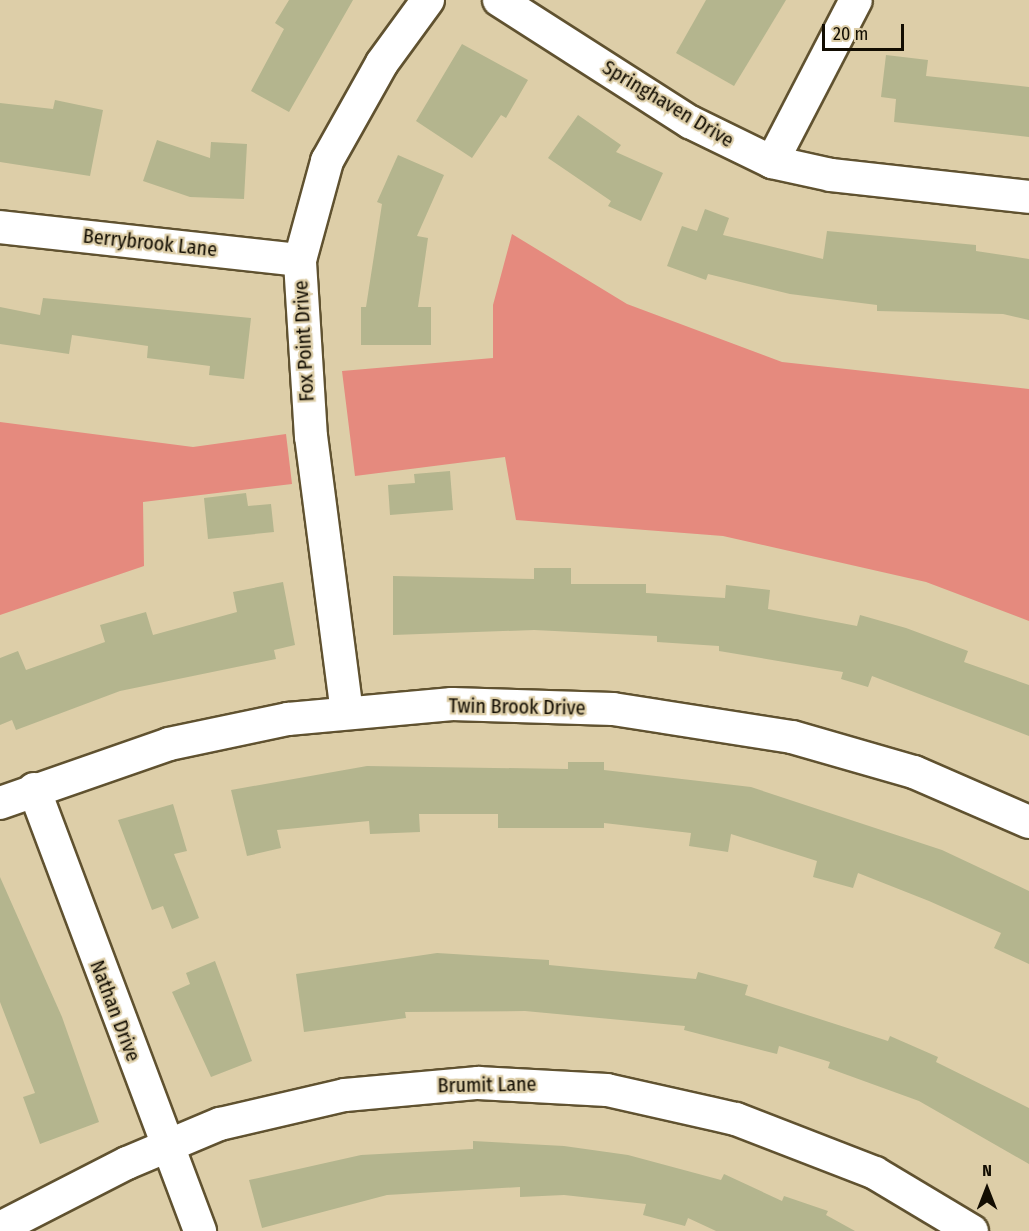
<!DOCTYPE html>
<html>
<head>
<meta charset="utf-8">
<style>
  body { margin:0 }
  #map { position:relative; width:1029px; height:1231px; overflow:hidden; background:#ddcea8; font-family:"Fira Sans Condensed",sans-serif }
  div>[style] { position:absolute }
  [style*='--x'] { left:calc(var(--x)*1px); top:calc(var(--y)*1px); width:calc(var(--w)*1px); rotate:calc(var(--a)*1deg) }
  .green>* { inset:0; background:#e58a7e }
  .building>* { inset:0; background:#b4b58e }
  .roads { filter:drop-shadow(2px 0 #605230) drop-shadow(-2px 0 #605230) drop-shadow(0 2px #605230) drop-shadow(0 -2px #605230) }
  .street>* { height:32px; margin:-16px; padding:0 16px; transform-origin:16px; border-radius:16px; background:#fff }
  span { translate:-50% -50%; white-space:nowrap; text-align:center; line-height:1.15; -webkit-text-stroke:4.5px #ddcea8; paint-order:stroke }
  .street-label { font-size:20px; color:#120d02 }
  .north { position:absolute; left:957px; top:1159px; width:60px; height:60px; -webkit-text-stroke:4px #ddcea8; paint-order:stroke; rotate:0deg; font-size:16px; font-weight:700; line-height:24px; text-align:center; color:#120d02 }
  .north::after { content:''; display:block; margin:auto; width:21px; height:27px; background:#120d02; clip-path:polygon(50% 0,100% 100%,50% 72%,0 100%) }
  .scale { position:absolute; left:822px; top:24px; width:82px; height:27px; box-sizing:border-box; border:3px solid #120d02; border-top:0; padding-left:8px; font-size:18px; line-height:21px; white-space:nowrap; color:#120d02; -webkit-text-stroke:4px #ddcea8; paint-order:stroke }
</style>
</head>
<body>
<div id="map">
  <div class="green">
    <div style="clip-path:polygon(512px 234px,627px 304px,782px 362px,1029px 389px,1029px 621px,926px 582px,723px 536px,516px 520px,505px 457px,355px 476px,342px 371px,493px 358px,493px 305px)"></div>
    <div style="clip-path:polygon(0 422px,193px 447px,286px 434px,292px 484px,143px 502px,144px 566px,0 615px)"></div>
  </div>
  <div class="building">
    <div style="clip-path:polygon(289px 0,353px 0,289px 112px,251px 91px,284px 29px,275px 23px)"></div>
    <div style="clip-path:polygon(706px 0,786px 0,734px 86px,676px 53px)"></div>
    <div style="clip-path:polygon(462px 44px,528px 80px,506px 118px,501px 115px,472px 158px,416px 121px)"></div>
    <div style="clip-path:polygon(886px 55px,928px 60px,926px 76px,1029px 87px,1029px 137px,894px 122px,896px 99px,881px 97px)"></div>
    <div style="clip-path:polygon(55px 100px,103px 110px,90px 176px,0 162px,0 103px,53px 109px)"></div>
    <div style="clip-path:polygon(578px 115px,621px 145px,616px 152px,663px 173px,641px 221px,608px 206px,611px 201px,548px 158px)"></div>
    <div style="clip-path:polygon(157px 140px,210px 158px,211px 142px,247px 144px,244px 199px,190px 197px,143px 181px)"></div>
    <div style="clip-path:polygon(398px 155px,444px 175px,417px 236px,428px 238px,418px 307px,431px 307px,431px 345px,361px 345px,361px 307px,366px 307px,382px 204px,377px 202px)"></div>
    <div style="clip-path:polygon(705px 209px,729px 218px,723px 235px,823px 259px,827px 231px,976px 245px,976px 251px,1029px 259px,1029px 320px,1003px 314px,877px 311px,877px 305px,790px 294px,708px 274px,706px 280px,667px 266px,682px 226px,697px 231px)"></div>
    <div style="clip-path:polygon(43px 298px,251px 318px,244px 379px,209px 375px,210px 366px,147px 358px,148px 346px,72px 335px,69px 354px,0 344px,0 307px,40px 315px)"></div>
    <div style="clip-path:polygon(450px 471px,453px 510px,390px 515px,388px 485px,415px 483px,414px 474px)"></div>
    <div style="clip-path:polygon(246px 493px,248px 506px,271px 504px,274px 532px,208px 539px,204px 498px)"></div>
    <div style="clip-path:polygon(534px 568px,571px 568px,571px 584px,646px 584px,646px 593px,725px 598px,726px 585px,770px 590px,768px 609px,857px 626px,860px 615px,906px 628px,968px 651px,964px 662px,1029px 685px,1029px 736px,872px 676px,868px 687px,841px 679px,843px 672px,719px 651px,719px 646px,657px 642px,657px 636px,534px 630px,393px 635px,393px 576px,534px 579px)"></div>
    <div style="clip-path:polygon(283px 582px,295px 645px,274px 650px,276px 659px,120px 691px,16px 730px,12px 720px,0 725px,0 658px,18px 651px,26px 670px,105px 642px,100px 625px,146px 612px,153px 635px,237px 612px,233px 592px)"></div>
    <div style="clip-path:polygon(568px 762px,604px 762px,604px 770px,751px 787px,942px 850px,1029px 891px,1029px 964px,994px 948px,1001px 933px,929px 901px,858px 873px,853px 888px,813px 877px,817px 861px,731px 834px,728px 852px,689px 846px,691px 833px,604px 823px,604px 828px,498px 828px,498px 814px,419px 814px,420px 832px,370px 834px,369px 821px,277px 830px,281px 848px,247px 856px,231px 790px,367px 766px,568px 769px)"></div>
    <div style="clip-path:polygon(173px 804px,187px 851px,174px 854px,199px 918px,172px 929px,163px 906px,152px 910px,118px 820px)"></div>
    <div style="clip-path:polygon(0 877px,62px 1017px,99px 1122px,40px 1144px,23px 1097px,35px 1093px,0 1002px)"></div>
    <div style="clip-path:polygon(437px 953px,549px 960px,549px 965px,696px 979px,698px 972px,748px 985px,745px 995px,888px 1041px,890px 1036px,938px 1057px,936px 1062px,1029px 1108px,1029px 1164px,919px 1101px,828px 1068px,830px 1062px,779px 1046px,777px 1054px,684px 1030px,685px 1026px,525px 1011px,405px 1012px,406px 1018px,304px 1032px,296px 974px)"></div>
    <div style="clip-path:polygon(215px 961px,252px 1061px,211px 1077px,172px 992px,190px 984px,186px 973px)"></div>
    <div style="clip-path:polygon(473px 1141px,564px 1146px,628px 1155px,721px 1180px,724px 1174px,782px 1201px,784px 1196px,828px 1211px,826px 1215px,855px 1231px,716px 1231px,688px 1218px,685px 1226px,643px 1215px,646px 1204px,564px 1195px,520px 1197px,520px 1187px,387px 1195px,262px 1228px,249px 1180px,361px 1155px,473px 1149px)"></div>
  </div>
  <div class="roads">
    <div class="street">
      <div style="--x:499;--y:0;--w:227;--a:32.6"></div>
      <div style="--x:690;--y:122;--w:91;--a:26"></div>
      <div style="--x:772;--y:162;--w:60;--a:12.4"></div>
      <div style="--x:831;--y:175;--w:199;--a:6.3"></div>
      <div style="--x:772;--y:162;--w:182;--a:-62.6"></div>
      <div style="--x:0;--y:227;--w:302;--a:6.3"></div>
      <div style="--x:347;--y:713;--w:278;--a:-97.4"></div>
      <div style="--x:311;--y:437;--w:177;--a:-93.6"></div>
      <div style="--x:300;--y:260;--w:103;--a:-74.7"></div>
      <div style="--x:327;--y:161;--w:112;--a:-60.7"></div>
      <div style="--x:382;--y:63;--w:78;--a:-53.9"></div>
      <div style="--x:34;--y:789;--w:472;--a:69.4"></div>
      <div style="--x:0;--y:803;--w:179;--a:-19.2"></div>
      <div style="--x:169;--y:744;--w:122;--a:-11.9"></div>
      <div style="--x:288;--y:719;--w:165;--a:-5.2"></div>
      <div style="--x:452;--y:704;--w:161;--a:1.8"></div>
      <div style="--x:613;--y:709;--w:181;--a:8.9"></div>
      <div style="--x:792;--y:737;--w:127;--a:16"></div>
      <div style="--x:914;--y:772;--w:125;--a:23.5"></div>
      <div style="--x:0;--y:1228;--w:143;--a:-27.1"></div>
      <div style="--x:127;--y:1163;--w:101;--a:-22.8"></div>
      <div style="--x:220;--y:1124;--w:128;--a:-13.1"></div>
      <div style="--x:345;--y:1095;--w:134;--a:-5.2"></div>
      <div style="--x:478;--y:1083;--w:129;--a:3.1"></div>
      <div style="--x:607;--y:1090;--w:132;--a:12.7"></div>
      <div style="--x:736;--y:1119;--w:149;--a:21.2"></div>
      <div style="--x:875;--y:1173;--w:113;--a:30.9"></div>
    </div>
  </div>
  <div class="street-label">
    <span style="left:668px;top:104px;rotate:31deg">Springhaven Drive</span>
    <span style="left:150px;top:243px;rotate:6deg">Berrybrook Lane</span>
    <span style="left:304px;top:341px;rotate:-93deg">Fox Point Drive</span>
    <span style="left:517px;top:707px;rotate:1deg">Twin Brook Drive</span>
    <span style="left:115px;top:1011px;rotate:69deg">Nathan Drive</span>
    <span style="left:487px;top:1085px;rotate:-1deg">Brumit Lane</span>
  </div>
  <div class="north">N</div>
  <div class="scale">20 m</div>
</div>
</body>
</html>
